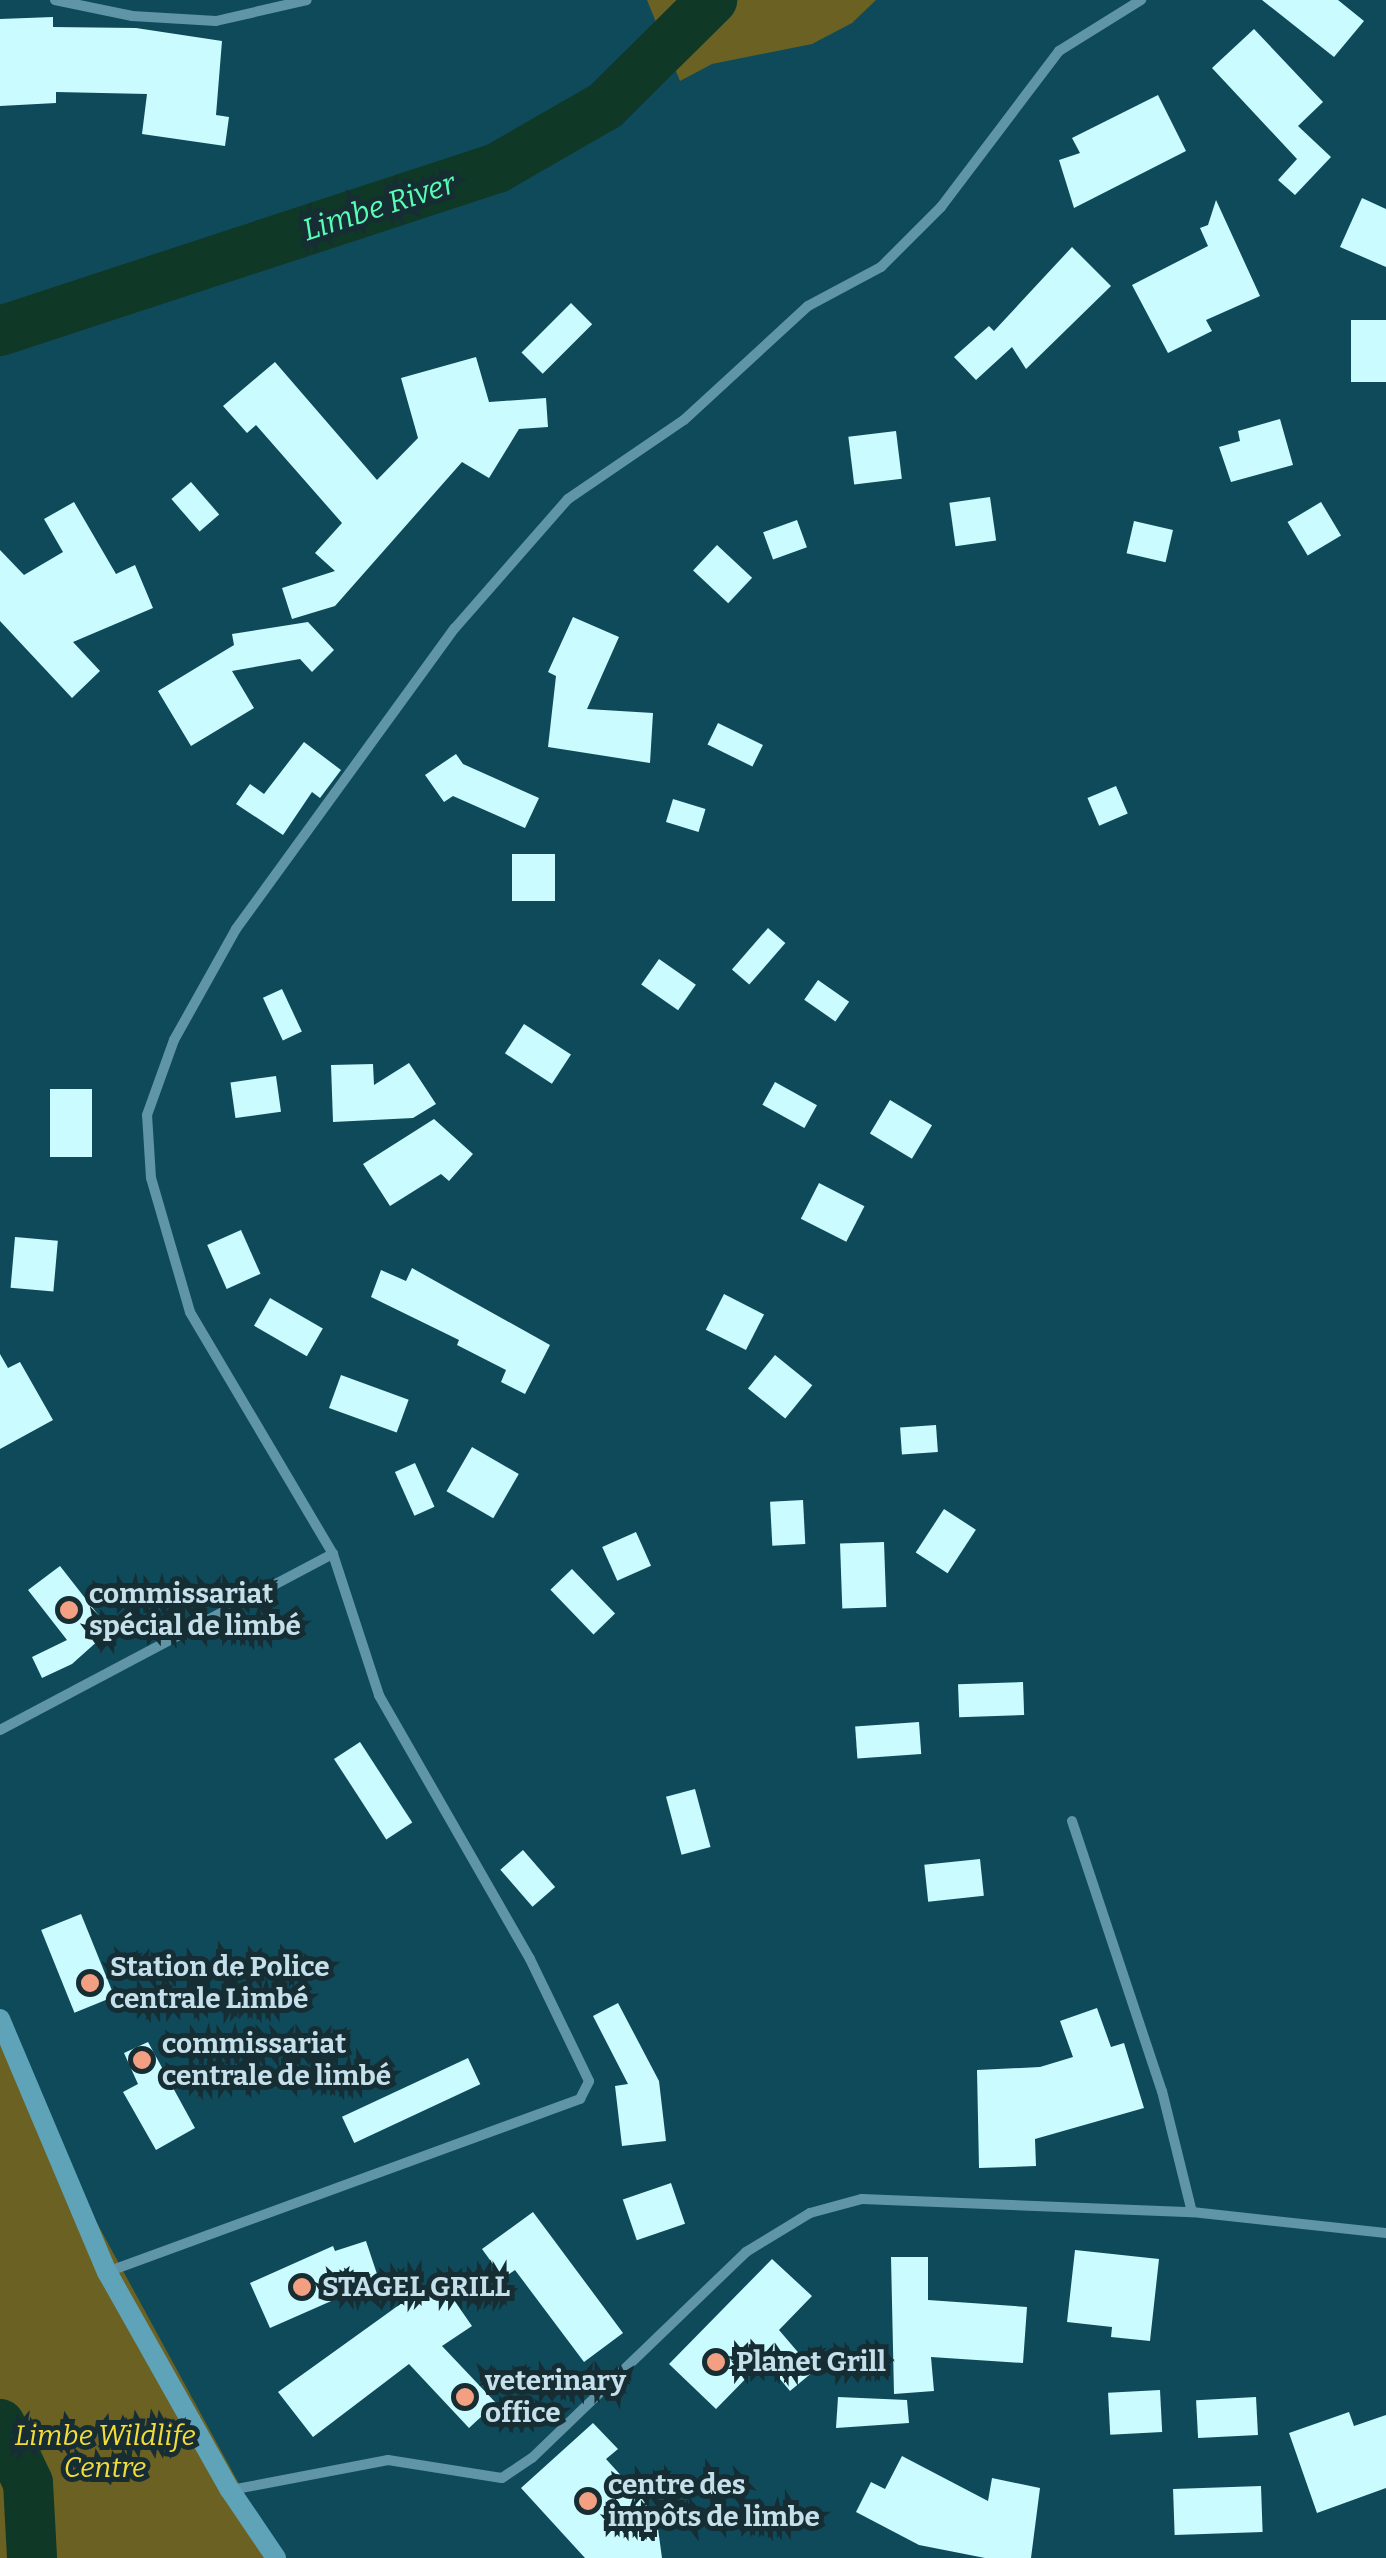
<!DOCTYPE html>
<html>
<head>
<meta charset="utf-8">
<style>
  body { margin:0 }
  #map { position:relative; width:1386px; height:2558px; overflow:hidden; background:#0f4a5a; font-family:Bitter,serif }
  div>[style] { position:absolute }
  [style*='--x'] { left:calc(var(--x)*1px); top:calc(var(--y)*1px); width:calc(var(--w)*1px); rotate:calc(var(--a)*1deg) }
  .green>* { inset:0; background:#6b6122 }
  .river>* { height:50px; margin:-25px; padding:0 25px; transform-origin:25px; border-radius:25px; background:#103826 }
  .building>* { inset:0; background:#cafbfe; transform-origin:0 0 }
  .street>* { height:10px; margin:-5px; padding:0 5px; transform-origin:5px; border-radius:5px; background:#5f95a7 }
  .secondary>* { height:20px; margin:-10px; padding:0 10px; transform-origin:10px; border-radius:10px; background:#5fa3b9 }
  .dots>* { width:28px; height:28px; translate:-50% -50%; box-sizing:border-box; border:5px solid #162d34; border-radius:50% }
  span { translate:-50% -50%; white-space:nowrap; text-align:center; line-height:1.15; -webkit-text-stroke:10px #162d34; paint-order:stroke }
  .poi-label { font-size:28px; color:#c5e0ea; font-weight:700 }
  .left { translate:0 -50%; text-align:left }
  .park-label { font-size:28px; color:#f4dc38; font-style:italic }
  .water-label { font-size:30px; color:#58fdb4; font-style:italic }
</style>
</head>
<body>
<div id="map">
  <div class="green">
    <div style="clip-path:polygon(647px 0,876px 0,852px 23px,812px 44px,712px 64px,680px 81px)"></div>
    <div style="clip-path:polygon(0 2045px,256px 2515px,286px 2558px,0 2558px)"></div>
  </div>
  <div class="river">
    <div style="--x:0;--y:331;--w:523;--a:-18.16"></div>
    <div style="--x:497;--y:168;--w:125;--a:-29.9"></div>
    <div style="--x:605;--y:106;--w:151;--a:-44.7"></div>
    <div style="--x:0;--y:2424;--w:65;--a:64.6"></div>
    <div style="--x:28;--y:2483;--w:75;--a:86.9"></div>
  </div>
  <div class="building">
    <div style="clip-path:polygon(1262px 0,1338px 0,1364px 21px,1334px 57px)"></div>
    <div style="clip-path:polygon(53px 17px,53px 27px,136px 28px,222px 41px,216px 115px,229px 117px,225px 146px,142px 134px,147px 94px,56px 92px,56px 103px,0 106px,0 19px)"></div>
    <div style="clip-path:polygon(1254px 29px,1323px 102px,1298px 126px,1331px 157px,1295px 195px,1278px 180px,1297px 159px,1212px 68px)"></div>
    <div style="clip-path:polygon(1158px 95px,1186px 151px,1074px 208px,1059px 160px,1080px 153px,1072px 138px)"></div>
    <div style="clip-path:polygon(1362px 198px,1386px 209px,1386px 267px,1340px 247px)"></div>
    <div style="clip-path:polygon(1216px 200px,1260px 296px,1206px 320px,1212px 331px,1168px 353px,1132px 285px,1208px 246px,1200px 228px,1208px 225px)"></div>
    <div style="clip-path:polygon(1072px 247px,1111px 286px,1026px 369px,1012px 347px,976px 380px,954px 357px,989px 326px,994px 331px)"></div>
    <div style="left:571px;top:303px;width:30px;height:70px;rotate:45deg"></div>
    <div style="left:1351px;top:320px;width:35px;height:62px"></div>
    <div style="clip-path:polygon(476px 357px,489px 402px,546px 398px,548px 427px,519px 429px,489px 478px,462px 462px,335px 606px,292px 619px,282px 588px,335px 571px,315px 553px,342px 523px,256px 425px,247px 433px,223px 406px,275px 362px,377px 480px,418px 438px,401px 378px)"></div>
    <div style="clip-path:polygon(1280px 419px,1293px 465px,1231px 482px,1219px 447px,1240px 441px,1238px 431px)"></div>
    <div style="left:896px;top:431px;width:48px;height:48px;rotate:83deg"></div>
    <div style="left:191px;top:482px;width:43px;height:26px;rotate:49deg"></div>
    <div style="left:990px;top:497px;width:44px;height:41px;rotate:82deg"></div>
    <div style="clip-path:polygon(74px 502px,116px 574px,135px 565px,153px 608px,73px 642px,100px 671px,72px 698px,0 621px,0 550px,24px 575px,63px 552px,44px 519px)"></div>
    <div style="left:1321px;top:502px;width:39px;height:39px;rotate:59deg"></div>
    <div style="left:797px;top:520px;width:29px;height:36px;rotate:70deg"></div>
    <div style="left:1134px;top:521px;width:40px;height:33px;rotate:13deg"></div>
    <div style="left:717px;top:545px;width:48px;height:35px;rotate:43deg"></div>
    <div style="clip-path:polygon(573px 617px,619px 637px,587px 709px,653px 713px,650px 763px,548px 747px,556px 676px,548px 672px)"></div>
    <div style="clip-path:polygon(308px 622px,334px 650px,312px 672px,300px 659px,232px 671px,254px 708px,191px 746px,158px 691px,234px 645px,232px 634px)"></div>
    <div style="left:718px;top:723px;width:50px;height:24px;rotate:26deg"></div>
    <div style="clip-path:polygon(304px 742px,341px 770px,320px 798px,312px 792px,283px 835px,236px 804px,250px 784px,264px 794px)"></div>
    <div style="clip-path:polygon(456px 754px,463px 764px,539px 798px,525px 828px,453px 796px,444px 802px,425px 775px)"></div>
    <div style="left:1116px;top:786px;width:30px;height:31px;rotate:67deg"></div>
    <div style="left:673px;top:799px;width:34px;height:24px;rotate:17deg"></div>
    <div style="left:512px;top:854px;width:43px;height:47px"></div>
    <div style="left:768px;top:928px;width:23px;height:55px;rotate:41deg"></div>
    <div style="left:659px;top:959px;width:45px;height:31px;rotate:35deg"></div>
    <div style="left:818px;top:980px;width:38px;height:24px;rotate:35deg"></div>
    <div style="left:282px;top:989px;width:47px;height:21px;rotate:65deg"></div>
    <div style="left:524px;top:1024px;width:56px;height:35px;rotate:33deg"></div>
    <div style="clip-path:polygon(409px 1063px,436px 1104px,413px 1118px,333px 1122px,331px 1065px,373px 1064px,374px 1085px)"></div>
    <div style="left:276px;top:1076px;width:36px;height:46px;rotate:82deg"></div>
    <div style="left:775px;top:1082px;width:48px;height:26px;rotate:29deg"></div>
    <div style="left:50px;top:1089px;width:42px;height:68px"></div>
    <div style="left:890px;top:1100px;width:49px;height:39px;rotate:31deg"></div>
    <div style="clip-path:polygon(434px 1119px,473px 1154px,449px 1181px,441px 1174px,390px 1206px,363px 1164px)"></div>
    <div style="left:819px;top:1183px;width:51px;height:40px;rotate:27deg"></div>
    <div style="left:241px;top:1230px;width:48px;height:37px;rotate:66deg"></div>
    <div style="left:15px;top:1237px;width:43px;height:51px;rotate:5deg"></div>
    <div style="clip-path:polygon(412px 1268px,550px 1345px,525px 1394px,501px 1382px,506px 1370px,457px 1345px,459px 1340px,371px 1297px,381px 1270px,406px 1281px)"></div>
    <div style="left:724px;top:1294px;width:45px;height:40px;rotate:27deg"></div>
    <div style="left:270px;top:1298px;width:61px;height:32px;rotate:30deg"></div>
    <div style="clip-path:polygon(0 1354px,8px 1368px,20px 1362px,53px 1420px,0 1449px)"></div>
    <div style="left:775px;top:1355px;width:48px;height:43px;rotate:39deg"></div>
    <div style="left:341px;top:1375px;width:72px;height:35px;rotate:20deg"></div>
    <div style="left:936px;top:1425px;width:27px;height:36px;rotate:86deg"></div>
    <div style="left:472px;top:1447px;width:54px;height:51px;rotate:30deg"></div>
    <div style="left:415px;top:1463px;width:48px;height:22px;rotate:66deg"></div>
    <div style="left:803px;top:1500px;width:44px;height:33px;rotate:87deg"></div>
    <div style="left:944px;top:1509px;width:38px;height:52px;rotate:33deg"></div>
    <div style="left:636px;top:1532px;width:37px;height:37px;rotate:66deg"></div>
    <div style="left:884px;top:1542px;width:65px;height:44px;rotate:88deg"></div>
    <div style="clip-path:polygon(60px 1566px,110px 1630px,72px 1664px,42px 1678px,32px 1657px,67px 1640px,28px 1590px)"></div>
    <div style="left:572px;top:1569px;width:62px;height:30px;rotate:46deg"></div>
    <div style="left:1023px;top:1682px;width:33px;height:65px;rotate:88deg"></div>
    <div style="left:919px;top:1722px;width:32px;height:64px;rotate:86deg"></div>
    <div style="left:360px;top:1742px;width:96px;height:31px;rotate:57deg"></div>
    <div style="left:695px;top:1789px;width:60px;height:30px;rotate:75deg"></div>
    <div style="left:523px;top:1850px;width:49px;height:30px;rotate:49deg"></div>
    <div style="left:980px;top:1859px;width:37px;height:56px;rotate:84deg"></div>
    <div style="left:81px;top:1914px;width:89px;height:43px;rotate:68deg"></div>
    <div style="clip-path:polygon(618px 2003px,659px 2081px,666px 2141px,622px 2146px,615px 2086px,628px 2084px,593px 2016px)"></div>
    <div style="clip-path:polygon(1097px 2008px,1111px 2047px,1124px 2043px,1144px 2108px,1035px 2139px,1036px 2166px,979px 2168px,977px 2070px,1040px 2067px,1073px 2057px,1060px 2021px)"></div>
    <div style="clip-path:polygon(148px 2042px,195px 2128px,156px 2150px,123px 2092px,138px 2084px,124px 2053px)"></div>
    <div style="left:468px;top:2058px;width:29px;height:139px;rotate:65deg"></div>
    <div style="left:671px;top:2183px;width:43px;height:51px;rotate:71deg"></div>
    <div style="clip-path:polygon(533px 2212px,623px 2333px,584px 2362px,515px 2270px,503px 2278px,482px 2249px)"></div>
    <div style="clip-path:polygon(366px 2241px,379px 2280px,270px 2328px,250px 2283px,333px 2246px,335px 2251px)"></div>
    <div style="clip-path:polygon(1075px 2250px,1159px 2259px,1150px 2341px,1111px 2337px,1112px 2327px,1067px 2322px)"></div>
    <div style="clip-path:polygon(891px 2257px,928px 2257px,928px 2300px,1027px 2307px,1023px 2363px,931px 2357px,934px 2391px,894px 2394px)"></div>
    <div style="clip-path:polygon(772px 2259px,812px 2296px,779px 2330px,814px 2371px,790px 2391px,764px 2360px,716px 2409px,669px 2364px)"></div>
    <div style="clip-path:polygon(438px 2277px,472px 2326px,442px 2346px,496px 2403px,469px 2428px,409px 2364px,313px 2437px,278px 2392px)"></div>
    <div style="left:1160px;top:2390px;width:42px;height:52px;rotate:87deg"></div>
    <div style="clip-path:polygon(838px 2397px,907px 2400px,909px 2423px,836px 2428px)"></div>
    <div style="left:1256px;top:2397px;width:38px;height:60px;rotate:87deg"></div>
    <div style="clip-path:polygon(1349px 2412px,1354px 2426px,1386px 2415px,1386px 2488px,1317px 2513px,1289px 2433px)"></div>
    <div style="clip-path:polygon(593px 2423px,618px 2449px,606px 2459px,656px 2514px,662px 2558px,585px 2558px,521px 2488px)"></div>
    <div style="clip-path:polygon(902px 2456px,988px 2501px,992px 2478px,1040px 2488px,1031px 2558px,985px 2558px,919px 2545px,856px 2512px,871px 2482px,885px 2489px)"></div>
    <div style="left:1261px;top:2486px;width:46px;height:88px;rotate:88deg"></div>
  </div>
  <div class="street">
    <div style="--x:55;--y:0;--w:79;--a:11.7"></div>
    <div style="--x:132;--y:16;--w:84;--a:3.4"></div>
    <div style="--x:216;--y:21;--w:93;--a:-13"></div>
    <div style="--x:0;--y:1730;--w:377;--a:-27.9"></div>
    <div style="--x:333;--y:1554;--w:281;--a:-120.6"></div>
    <div style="--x:190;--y:1312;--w:140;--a:-106.2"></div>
    <div style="--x:151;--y:1178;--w:63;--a:-93.6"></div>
    <div style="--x:147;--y:1115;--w:80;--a:-70.2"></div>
    <div style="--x:174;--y:1040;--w:127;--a:-60.8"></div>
    <div style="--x:236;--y:929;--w:372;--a:-54"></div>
    <div style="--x:455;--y:628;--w:171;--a:-48.8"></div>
    <div style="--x:568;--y:499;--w:140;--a:-34.3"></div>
    <div style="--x:684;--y:420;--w:168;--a:-42.6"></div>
    <div style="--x:808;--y:306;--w:83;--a:-28.1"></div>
    <div style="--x:881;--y:267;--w:85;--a:-45"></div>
    <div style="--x:941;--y:207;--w:196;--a:-52.9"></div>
    <div style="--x:1059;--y:51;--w:97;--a:-31.9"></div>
    <div style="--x:1072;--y:1821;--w:285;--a:71.6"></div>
    <div style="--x:1162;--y:2091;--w:125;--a:76.1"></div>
    <div style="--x:107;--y:2272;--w:504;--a:-20.09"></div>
    <div style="--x:580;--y:2099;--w:20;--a:-63"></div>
    <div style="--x:589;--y:2081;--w:136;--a:-115.8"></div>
    <div style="--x:530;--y:1959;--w:304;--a:-119.8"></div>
    <div style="--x:379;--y:1695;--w:148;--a:-108.1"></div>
    <div style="--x:231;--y:2490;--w:160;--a:-10.8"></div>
    <div style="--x:388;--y:2460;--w:115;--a:9"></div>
    <div style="--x:502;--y:2478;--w:36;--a:-34"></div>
    <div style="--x:532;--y:2458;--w:297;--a:-43.9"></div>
    <div style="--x:746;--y:2252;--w:75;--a:-31.4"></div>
    <div style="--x:810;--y:2213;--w:54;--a:-15.1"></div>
    <div style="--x:862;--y:2199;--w:330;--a:2.3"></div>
    <div style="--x:1192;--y:2212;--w:195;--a:6.2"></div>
  </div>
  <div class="secondary">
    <div style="--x:0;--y:2019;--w:275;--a:67.1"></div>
    <div style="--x:107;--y:2272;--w:250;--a:60.6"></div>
    <div style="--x:230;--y:2490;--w:82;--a:55.9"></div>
  </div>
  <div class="dots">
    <div style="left:69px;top:1610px;background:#f3a082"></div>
    <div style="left:90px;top:1983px;background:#f3a082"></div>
    <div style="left:142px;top:2060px;background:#f3a082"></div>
    <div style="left:302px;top:2287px;background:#f3a082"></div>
    <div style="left:716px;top:2362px;background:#f3a082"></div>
    <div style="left:465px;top:2397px;background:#f3a082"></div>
    <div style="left:588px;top:2501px;background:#f3a082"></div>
  </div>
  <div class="poi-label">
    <span class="left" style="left:89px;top:1610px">commissariat<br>spécial de limbé</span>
    <span class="left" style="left:110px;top:1983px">Station de Police<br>centrale Limbé</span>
    <span class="left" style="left:162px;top:2060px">commissariat<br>centrale de limbé</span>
    <span class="left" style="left:322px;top:2287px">STAGEL GRILL</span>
    <span class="left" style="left:736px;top:2362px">Planet Grill</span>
    <span class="left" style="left:485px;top:2397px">veterinary<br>office</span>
    <span class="left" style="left:608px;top:2501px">centre des<br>impôts de limbe</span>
  </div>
  <div class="park-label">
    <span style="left:105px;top:2452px">Limbe Wildlife<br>Centre</span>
  </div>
  <div class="water-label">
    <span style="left:379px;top:207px;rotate:-18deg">Limbe River</span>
  </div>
</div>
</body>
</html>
